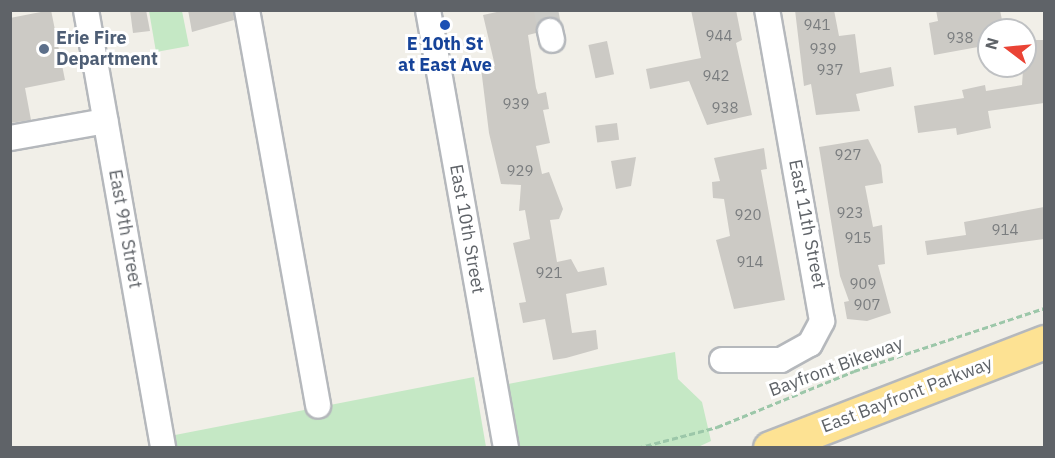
<!DOCTYPE html>
<html>
<head>
<meta charset="utf-8">
<style>
  body { margin:0 }
  #map { position:relative; width:1055px; height:458px; overflow:hidden; background:#f1efe8; font-family:"IBM Plex Sans",sans-serif }
  div>[style] { position:absolute }
  [style*='--x'] { left:calc(var(--x)*1px); top:calc(var(--y)*1px); width:calc(var(--w)*1px); rotate:calc(var(--a)*1deg) }
  .green>* { inset:0; background:#c5e8c5 }
  .building>* { inset:0; background:#cccac5; transform-origin:0 0 }
  .minor-tunnel>* { height:24px; margin-top:-12px; transform-origin:0; background:repeating-linear-gradient(90deg,#ccccc8 0 24px,transparent 0 36px) }
  .path>* { height:3px; margin-top:-1.5px; transform-origin:0; background:repeating-linear-gradient(90deg,#9cc7a9 0 6px,transparent 0 9px) }
  .roads { filter:drop-shadow(2px 0 #b5b8bc) drop-shadow(-2px 0 #b5b8bc) drop-shadow(0 2px #b5b8bc) drop-shadow(0 -2px #b5b8bc) }
  .minor>* { height:24px; margin:-12px; padding:0 12px; transform-origin:12px; border-radius:12px; background:#fff }
  .highway>* { height:33px; margin:-16.5px; padding:0 16.5px; transform-origin:16.5px; border-radius:16.5px; background:#fde293 }
  .dots>* { width:16px; height:16px; translate:-50% -50%; box-sizing:border-box; border:3px solid #fff; border-radius:50% }
  span { translate:-50% -50%; white-space:nowrap; text-align:center; line-height:1.15; -webkit-text-stroke:6px #fff; paint-order:stroke }
  .number-label { font-size:15px; color:#7a7d7f }
  .number-label span { -webkit-text-stroke-width:0 }
  .service-label { font-size:18px; color:#4e5e75; font-weight:700 }
  .left { translate:0 -50%; text-align:left }
  .transit-label { font-size:18px; color:#164399; font-weight:700 }
  .street-label { font-size:18px; color:#5f6368 }
  .frame { position:absolute; inset:0; border:12px solid #5f6368; pointer-events:none }
  .north { position:absolute; left:977px; top:18px; width:60px; height:60px; box-sizing:border-box; background:#fff; border:2px solid #bfc1c3; border-radius:50%; rotate:286deg; font-size:16px; font-weight:700; line-height:24px; text-align:center; color:#5f6368 }
  .north::after { content:''; display:block; margin:auto; width:21px; height:27px; background:#ea4335; clip-path:polygon(50% 0,100% 100%,50% 72%,0 100%) }
</style>
</head>
<body>
<div id="map">
  <div class="green">
    <div style="clip-path:polygon(149px 11px,182px 11px,189px 46px,156px 52px)"></div>
    <div style="clip-path:polygon(675px 352px,678px 379px,702px 402px,711px 441px,696px 448px,519px 447px,508px 384px)"></div>
    <div style="clip-path:polygon(474px 377px,486px 447px,177px 448px,175px 435px)"></div>
  </div>
  <div class="building">
    <div style="clip-path:polygon(51px 10px,65px 80px,25px 88px,31px 120px,10px 123px,10px 18px)"></div>
    <div style="clip-path:polygon(130px 10px,146px 10px,150px 31px,133px 33px)"></div>
    <div style="clip-path:polygon(188px 10px,233px 10px,234px 20px,192px 32px)"></div>
    <div style="clip-path:polygon(506px 10px,553px 10px,555px 18px,541px 20px,536px 33px,528px 35px,536px 88px,538px 94px,546px 92px,549px 109px,543px 110px,550px 143px,536px 146px,542px 174px,549px 172px,563px 209px,559px 219px,550px 220px,557px 262px,571px 259px,578px 272px,604px 267px,607px 285px,566px 294px,572px 333px,596px 330px,598px 349px,566px 358px,553px 360px,545px 319px,523px 323px,519px 303px,526px 302px,513px 243px,530px 239px,525px 210px,519px 211px,521px 185px,501px 184px,489px 133px,481px 68px,495px 66px,483px 15px)"></div>
    <div style="clip-path:polygon(691px 10px,736px 10px,742px 40px,736px 43px,752px 115px,707px 125px,689px 81px,650px 89px,646px 69px,701px 58px)"></div>
    <div style="clip-path:polygon(795px 10px,834px 10px,839px 36px,855px 34px,860px 73px,891px 67px,894px 86px,856px 94px,860px 111px,816px 115px,811px 84px,804px 86px)"></div>
    <div style="clip-path:polygon(936px 10px,1000px 10px,1004px 30px,989px 30px,989px 45px,934px 55px,929px 23px,938px 21px)"></div>
    <div style="clip-path:polygon(1025px 40px,1044px 40px,1044px 103px,988px 111px,991px 128px,957px 135px,956px 128px,918px 133px,914px 106px,964px 98px,962px 90px,985px 85px,986px 91px,1022px 85px)"></div>
    <div style="left:607px;top:41px;width:34px;height:19px;rotate:78deg"></div>
    <div style="left:617px;top:123px;width:17px;height:22px;rotate:83deg"></div>
    <div style="clip-path:polygon(868px 139px,881px 165px,883px 183px,865px 186px,873px 227px,882px 225px,885px 264px,878px 265px,891px 313px,867px 321px,847px 319px,844px 302px,849px 301px,840px 276px,819px 147px)"></div>
    <div style="clip-path:polygon(764px 148px,767px 169px,761px 170px,785px 300px,734px 309px,716px 240px,730px 236px,724px 199px,713px 198px,712px 182px,720px 181px,714px 158px)"></div>
    <div style="clip-path:polygon(636px 157px,631px 186px,616px 189px,611px 161px)"></div>
    <div style="clip-path:polygon(1044px 207px,1044px 239px,927px 255px,925px 241px,966px 235px,964px 222px)"></div>
  </div>
  <div class="minor-tunnel">
    <div style="--x:546;--y:10;--w:21;--a:79"></div>
  </div>
  <div class="path">
    <div style="--x:637;--y:448;--w:83;--a:-14.7"></div>
    <div style="--x:717;--y:427;--w:148;--a:-22.2"></div>
    <div style="--x:854;--y:371;--w:200;--a:-18.3"></div>
  </div>
  <div class="roads">
    <div class="minor">
      <div style="--x:86;--y:10;--w:445;--a:80"></div>
      <div style="--x:247;--y:10;--w:402;--a:79.8"></div>
      <div style="--x:428;--y:10;--w:445;--a:79.9"></div>
      <div style="--x:550;--y:31;--w:9;--a:77"></div>
      <div style="--x:10;--y:138;--w:97;--a:-10.1"></div>
      <div style="--x:722;--y:360;--w:59;--a:0"></div>
      <div style="--x:781;--y:360;--w:33;--a:-29"></div>
      <div style="--x:810;--y:344;--w:26;--a:-62"></div>
      <div style="--x:822;--y:321;--w:316;--a:-100"></div>
    </div>
    <div class="highway">
      <div style="--x:770;--y:448;--w:294;--a:-21.1"></div>
    </div>
  </div>
  <div class="dots">
    <div style="left:445px;top:25px;background:#1a4fb4"></div>
    <div style="left:44px;top:49px;background:#5c6f8a"></div>
  </div>
  <div class="number-label">
    <span style="left:817px;top:25px">941</span>
    <span style="left:719px;top:36px">944</span>
    <span style="left:960px;top:38px">938</span>
    <span style="left:823px;top:49px">939</span>
    <span style="left:830px;top:70px">937</span>
    <span style="left:716px;top:76px">942</span>
    <span style="left:516px;top:104px">939</span>
    <span style="left:725px;top:108px">938</span>
    <span style="left:848px;top:155px">927</span>
    <span style="left:520px;top:171px">929</span>
    <span style="left:850px;top:213px">923</span>
    <span style="left:748px;top:215px">920</span>
    <span style="left:1005px;top:230px">914</span>
    <span style="left:858px;top:238px">915</span>
    <span style="left:750px;top:262px">914</span>
    <span style="left:549px;top:273px">921</span>
    <span style="left:863px;top:284px">909</span>
    <span style="left:867px;top:305px">907</span>
  </div>
  <div class="service-label">
    <span class="left" style="left:56px;top:49px">Erie Fire<br>Department</span>
  </div>
  <div class="transit-label">
    <span style="left:445px;top:55px">E 10th St<br>at East Ave</span>
  </div>
  <div class="street-label">
    <span style="left:807px;top:224px;rotate:79deg">East 11th Street</span>
    <span style="left:125px;top:229px;rotate:80deg">East 9th Street</span>
    <span style="left:467px;top:229px;rotate:80deg">East 10th Street</span>
    <span style="left:836px;top:367px;rotate:-20deg">Bayfront Bikeway</span>
    <span style="left:907px;top:395px;rotate:-21deg">East Bayfront Parkway</span>
  </div>
  <div class="frame"></div>
  <div class="north">N</div>
</div>
</body>
</html>
